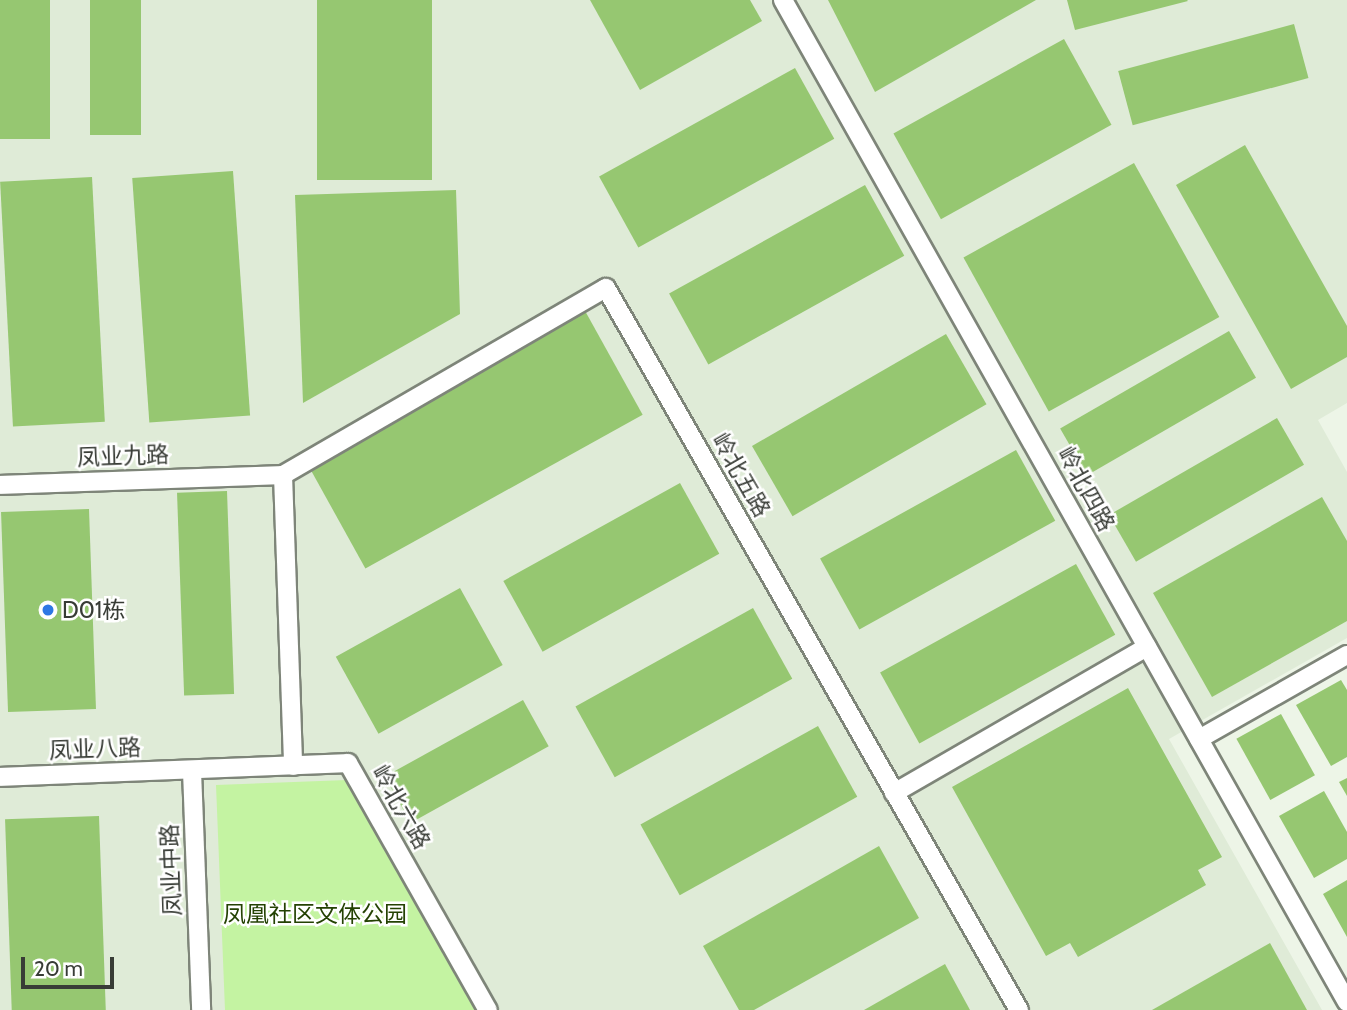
<!DOCTYPE html>
<html>
<head>
<meta charset="utf-8">
<style>
  body { margin:0 }
  #map { position:relative; width:1347px; height:1010px; overflow:hidden; background:#edf5e7; font-family:Cabin,"Noto Sans SC",sans-serif }
  div>[style] { position:absolute }
  [style*='--x'] { left:calc(var(--x)*1px); top:calc(var(--y)*1px); width:calc(var(--w)*1px); rotate:calc(var(--a)*1deg) }
  .built>* { inset:0; background:#dfebd7 }
  .green>* { inset:0; background:#c4f3a2 }
  .building>* { inset:0; background:#96c771; transform-origin:0 0 }
  .roads { filter:drop-shadow(2px 0 #7e8579) drop-shadow(-2px 0 #7e8579) drop-shadow(0 2px #7e8579) drop-shadow(0 -2px #7e8579) }
  .lane>* { height:18px; margin:-9px; padding:0 9px; transform-origin:9px; border-radius:9px; background:#fff }
  .dots>* { width:19px; height:19px; translate:-50% -50%; box-sizing:border-box; border:4px solid #fff; border-radius:50% }
  span { translate:-50% -50%; white-space:nowrap; text-align:center; line-height:1.15; -webkit-text-stroke:5px #fff; paint-order:stroke }
  .street-label { font-size:23px; color:#383c36 }
  .poi-label { font-size:23px; color:#383c36 }
  .left { translate:0 -50%; text-align:left }
  .park-label { font-size:23px; color:#244203 }
  .scale { position:absolute; left:21px; top:957px; width:93px; height:32px; box-sizing:border-box; border:4px solid #383c36; border-top:0; padding-left:9px; font-size:21px; line-height:24px; white-space:nowrap; color:#383c36; -webkit-text-stroke:5px #fff; paint-order:stroke }
</style>
</head>
<body>
<div id="map">
  <div class="built">
    <div style="clip-path:polygon(0 0,1347px 0,1347px 403px,1318px 420px,1347px 472px,1347px 638px,1169px 739px,1322px 1010px,0 1010px)"></div>
  </div>
  <div class="green">
    <div style="clip-path:polygon(347px 780px,476px 1010px,225px 1010px,216px 785px)"></div>
  </div>
  <div class="building">
    <div style="left:0;top:0;width:50px;height:139px"></div>
    <div style="left:90px;top:0;width:51px;height:135px"></div>
    <div style="left:317px;top:0;width:115px;height:180px"></div>
    <div style="clip-path:polygon(590px 0,750px 0,762px 21px,640px 90px)"></div>
    <div style="clip-path:polygon(828px 0,1036px 0,875px 92px)"></div>
    <div style="clip-path:polygon(1067px 0,1187px 0,1188px 1px,1075px 30px)"></div>
    <div style="left:1294px;top:24px;width:56px;height:182px;rotate:75deg"></div>
    <div style="left:1064px;top:39px;width:98px;height:195px;rotate:61deg"></div>
    <div style="left:795px;top:68px;width:81px;height:224px;rotate:61deg"></div>
    <div style="clip-path:polygon(1245px 145px,1347px 326px,1347px 357px,1291px 389px,1176px 185px)"></div>
    <div style="left:1134px;top:163px;width:176px;height:195px;rotate:61deg"></div>
    <div style="left:233px;top:171px;width:245px;height:101px;rotate:86deg"></div>
    <div style="left:92px;top:177px;width:245px;height:92px;rotate:87deg"></div>
    <div style="left:865px;top:185px;width:81px;height:224px;rotate:61deg"></div>
    <div style="clip-path:polygon(456px 190px,460px 314px,303px 403px,295px 195px)"></div>
    <div style="left:584px;top:309px;width:121px;height:317px;rotate:61deg"></div>
    <div style="left:1229px;top:331px;width:54px;height:195px;rotate:60deg"></div>
    <div style="left:946px;top:334px;width:81px;height:224px;rotate:60deg"></div>
    <div style="left:1277px;top:418px;width:54px;height:194px;rotate:60deg"></div>
    <div style="left:1016px;top:450px;width:81px;height:224px;rotate:61deg"></div>
    <div style="left:680px;top:483px;width:81px;height:202px;rotate:61deg"></div>
    <div style="left:227px;top:491px;width:203px;height:50px;rotate:88deg"></div>
    <div style="clip-path:polygon(1322px 497px,1347px 541px,1347px 621px,1212px 697px,1153px 593px)"></div>
    <div style="left:89px;top:509px;width:200px;height:88px;rotate:88deg"></div>
    <div style="left:1076px;top:564px;width:81px;height:224px;rotate:61deg"></div>
    <div style="left:460px;top:588px;width:88px;height:142px;rotate:61deg"></div>
    <div style="left:753px;top:608px;width:81px;height:203px;rotate:61deg"></div>
    <div style="clip-path:polygon(1341px 680px,1347px 690px,1347px 757px,1331px 766px,1296px 705px)"></div>
    <div style="clip-path:polygon(1128px 688px,1222px 857px,1198px 870px,1206px 885px,1078px 957px,1070px 943px,1046px 956px,952px 787px)"></div>
    <div style="left:523px;top:700px;width:53px;height:158px;rotate:61deg"></div>
    <div style="left:1281px;top:714px;width:70px;height:51px;rotate:61deg"></div>
    <div style="left:818px;top:726px;width:81px;height:203px;rotate:61deg"></div>
    <div style="clip-path:polygon(1347px 778px,1347px 796px,1339px 782px)"></div>
    <div style="clip-path:polygon(1324px 791px,1347px 832px,1347px 859px,1314px 878px,1279px 816px)"></div>
    <div style="left:99px;top:816px;width:194px;height:94px;rotate:88deg"></div>
    <div style="clip-path:polygon(879px 846px,919px 918px,754px 1010px,739px 1010px,703px 946px)"></div>
    <div style="clip-path:polygon(1347px 880px,1347px 937px,1323px 894px)"></div>
    <div style="clip-path:polygon(1270px 943px,1307px 1010px,1152px 1010px)"></div>
    <div style="clip-path:polygon(945px 964px,970px 1010px,864px 1010px)"></div>
  </div>
  <div class="roads">
    <div class="lane">
      <div style="--x:783;--y:0;--w:1150;--a:60.63"></div>
      <div style="--x:283;--y:475;--w:373;--a:-30.1"></div>
      <div style="--x:606;--y:288;--w:832;--a:60.23"></div>
      <div style="--x:0;--y:485;--w:283;--a:-2"></div>
      <div style="--x:283;--y:475;--w:291;--a:88"></div>
      <div style="--x:1199;--y:739;--w:170;--a:-29.6"></div>
      <div style="--x:192;--y:771;--w:239;--a:87.8"></div>
      <div style="--x:0;--y:777;--w:348;--a:-2.3"></div>
      <div style="--x:348;--y:763;--w:284;--a:60.5"></div>
      <div style="--x:894;--y:793;--w:292;--a:-30"></div>
    </div>
  </div>
  <div class="dots">
    <div style="left:48px;top:610px;background:#2e78e4"></div>
  </div>
  <div class="street-label">
    <span style="left:123px;top:456px;rotate:-2deg">凤业九路</span>
    <span style="left:741px;top:475px;rotate:60deg">岭北五路</span>
    <span style="left:1086px;top:489px;rotate:61deg">岭北四路</span>
    <span style="left:95px;top:749px;rotate:-2deg">凤业八路</span>
    <span style="left:401px;top:807px;rotate:60deg">岭北六路</span>
    <span style="left:171px;top:870px;rotate:-92deg">凤业中路</span>
  </div>
  <div class="poi-label">
    <span class="left" style="left:62px;top:610px">D01栋</span>
  </div>
  <div class="park-label">
    <span style="left:315px;top:914px">凤凰社区文体公园</span>
  </div>
  <div class="scale">20 m</div>
</div>
</body>
</html>
